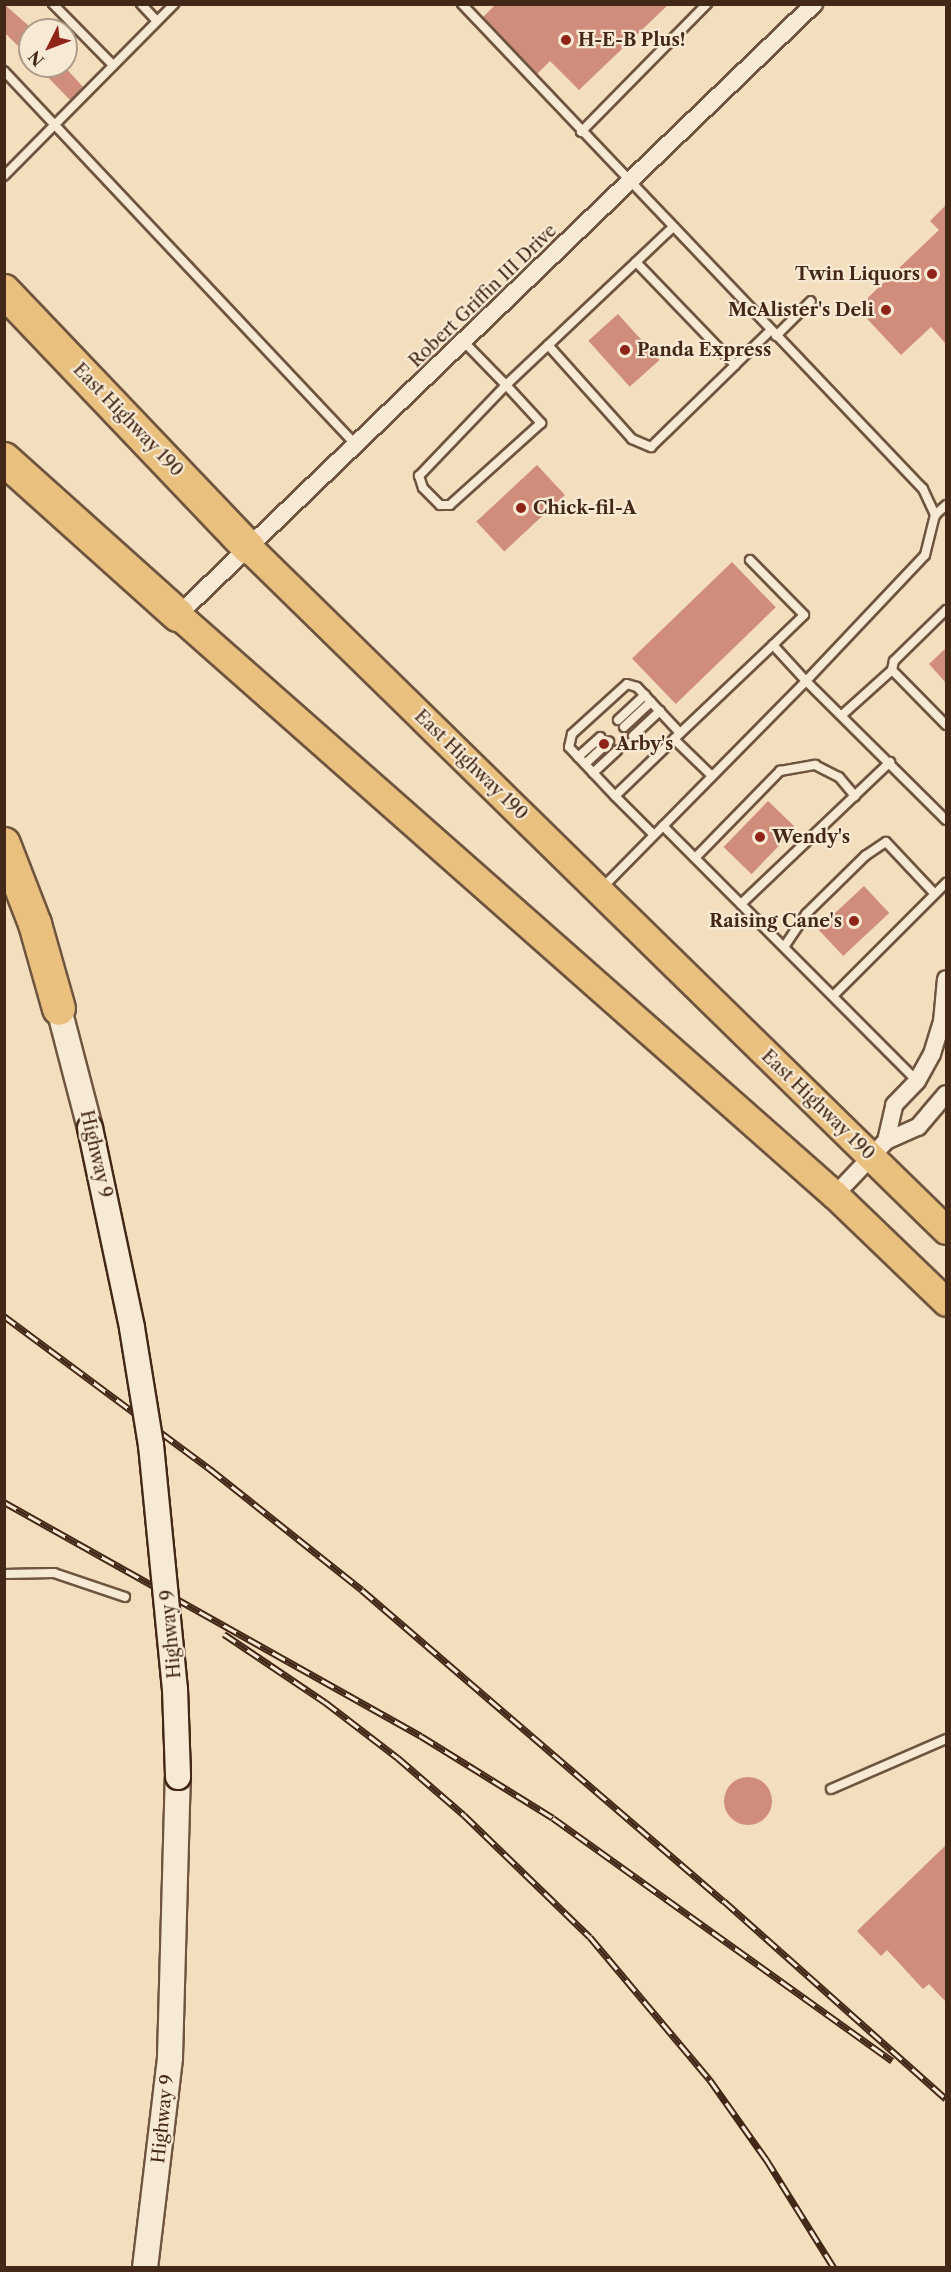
<!DOCTYPE html>
<html>
<head>
<meta charset="utf-8">
<style>
  body { margin:0 }
  #map { position:relative; width:951px; height:2272px; overflow:hidden; background:#f3dfbd; font-family:"Libre Caslon Text",serif }
  div>[style] { position:absolute }
  [style*='--x'] { left:calc(var(--x)*1px); top:calc(var(--y)*1px); width:calc(var(--w)*1px); rotate:calc(var(--a)*1deg) }
  .building>* { inset:0; background:#d08d7c; transform-origin:0 0 }
  .round { border-radius:50% }
  .roads { filter:drop-shadow(2px 0 #6f5540) drop-shadow(-2px 0 #6f5540) drop-shadow(0 2px #6f5540) drop-shadow(0 -2px #6f5540) }
  .service>* { height:8px; margin:-4px; padding:0 4px; transform-origin:4px; border-radius:4px; background:#f7ead4 }
  .minor>* { height:16px; margin:-8px; padding:0 8px; transform-origin:8px; border-radius:8px; background:#f7ead4 }
  .secondary>* { height:24px; margin:-12px; padding:0 12px; transform-origin:12px; border-radius:12px; background:#f7ead4 }
  .primary>* { height:27px; margin:-13.5px; padding:0 13.5px; transform-origin:13.5px; border-radius:13.5px; background:#eac07e }
  .motorway>* { height:32px; margin:-16px; padding:0 16px; transform-origin:16px; border-radius:16px; background:#eac07e }
  .rail>* { height:7px; margin-top:-3.5px; transform-origin:0; background:repeating-linear-gradient(90deg,#f7ead4 0 14px,#432717 0 28px); box-sizing:border-box; border-block:2px solid #432717 }
  .bridges { filter:drop-shadow(2px 0 #432717) drop-shadow(-2px 0 #432717) drop-shadow(0 2px #432717) drop-shadow(0 -2px #432717) }
  .secondary-bridge>* { height:24px; margin:-12px; padding:0 12px; transform-origin:12px; border-radius:12px; background:#f7ead4 }
  .dots>* { width:16px; height:16px; translate:-50% -50%; box-sizing:border-box; border:3px solid #f7ead4; border-radius:50% }
  span { translate:-50% -50%; white-space:nowrap; text-align:center; line-height:1.15; -webkit-text-stroke:4.5px #f7ead4; paint-order:stroke }
  .poi-label { font-size:18px; color:#432717; font-weight:700 }
  .left { translate:0 -50%; text-align:left }
  .right { translate:-100% -50%; text-align:right }
  .street-label { font-size:18px; color:#432717 }
  .frame { position:absolute; inset:0; border:6px solid #432717; pointer-events:none }
  .north { position:absolute; left:18px; top:18px; width:60px; height:60px; box-sizing:border-box; background:#f7ead4; border:2px solid #af9c88; border-radius:50%; rotate:228deg; font-size:16px; font-weight:700; line-height:24px; text-align:center; color:#432717 }
  .north::after { content:''; display:block; margin:auto; width:21px; height:27px; background:#8f2418; clip-path:polygon(50% 0,100% 100%,50% 72%,0 100%) }
</style>
</head>
<body>
<div id="map">
  <div class="building">
    <div style="clip-path:polygon(4px 4px,30px 27px,30px 58px,4px 32px)"></div>
    <div style="clip-path:polygon(496px 4px,669px 4px,579px 90px,550px 61px,537px 74px,483px 17px)"></div>
    <div style="clip-path:polygon(37px 66px,64px 66px,83px 87px,70px 100px)"></div>
    <div style="clip-path:polygon(946px 205px,946px 344px,931px 327px,901px 355px,857px 308px,939px 230px,930px 221px)"></div>
    <div style="left:618px;top:314px;width:62px;height:40px;rotate:48deg"></div>
    <div style="left:537px;top:465px;width:41px;height:83px;rotate:47deg"></div>
    <div style="left:732px;top:562px;width:63px;height:139px;rotate:46deg"></div>
    <div style="clip-path:polygon(946px 648px,946px 683px,929px 664px)"></div>
    <div style="left:768px;top:801px;width:39px;height:64px;rotate:44deg"></div>
    <div style="left:864px;top:886px;width:37px;height:63px;rotate:47deg"></div>
    <div class="round" style="left:724px;top:1777px;width:48px;height:48px"></div>
    <div style="clip-path:polygon(946px 1845px,946px 2002px,929px 1984px,923px 1989px,887px 1950px,881px 1956px,857px 1931px)"></div>
  </div>
  <div class="roads">
    <div class="service">
      <div style="--x:53;--y:4;--w:86;--a:45.5"></div>
      <div style="--x:141;--y:4;--w:23;--a:47"></div>
      <div style="--x:462;--y:4;--w:669;--a:46.45"></div>
      <div style="--x:923;--y:489;--w:29;--a:65"></div>
      <div style="--x:4;--y:71;--w:514;--a:46.74"></div>
      <div style="--x:581;--y:132;--w:180;--a:-45.5"></div>
      <div style="--x:4;--y:176;--w:242;--a:-45.3"></div>
      <div style="--x:636;--y:262;--w:143;--a:46.1"></div>
      <div style="--x:735;--y:365;--w:50;--a:-44.2"></div>
      <div style="--x:776;--y:336;--w:49;--a:-45"></div>
      <div style="--x:463;--y:341;--w:62;--a:45.7"></div>
      <div style="--x:506;--y:385;--w:52;--a:47.4"></div>
      <div style="--x:541;--y:423;--w:122;--a:138"></div>
      <div style="--x:450;--y:505;--w:10;--a:180"></div>
      <div style="--x:440;--y:505;--w:24;--a:-135"></div>
      <div style="--x:423;--y:488;--w:13;--a:-108"></div>
      <div style="--x:419;--y:476;--w:126;--a:-46.3"></div>
      <div style="--x:506;--y:385;--w:230;--a:-43.4"></div>
      <div style="--x:548;--y:345;--w:126;--a:48.2"></div>
      <div style="--x:632;--y:439;--w:21;--a:23"></div>
      <div style="--x:651;--y:447;--w:117;--a:-44.3"></div>
      <div style="--x:750;--y:560;--w:77;--a:45.5"></div>
      <div style="--x:804;--y:615;--w:43;--a:135.9"></div>
      <div style="--x:773;--y:645;--w:49;--a:47.5"></div>
      <div style="--x:806;--y:681;--w:173;--a:-46.6"></div>
      <div style="--x:925;--y:555;--w:41;--a:-76"></div>
      <div style="--x:935;--y:515;--w:15;--a:-42"></div>
      <div style="--x:946;--y:610;--w:73;--a:135.6"></div>
      <div style="--x:894;--y:661;--w:9;--a:103"></div>
      <div style="--x:892;--y:670;--w:77;--a:45.5"></div>
      <div style="--x:842;--y:715;--w:67;--a:-42"></div>
      <div style="--x:618;--y:720;--w:37;--a:-43"></div>
      <div style="--x:624;--y:727;--w:37;--a:-43"></div>
      <div style="--x:633;--y:736;--w:37;--a:-43"></div>
      <div style="--x:578;--y:757;--w:30;--a:-42"></div>
      <div style="--x:585;--y:764;--w:33;--a:-43"></div>
      <div style="--x:593;--y:773;--w:33;--a:-43"></div>
      <div style="--x:712;--y:776;--w:53;--a:-135.8"></div>
      <div style="--x:674;--y:739;--w:137;--a:-43.5"></div>
      <div style="--x:615;--y:796;--w:67;--a:-133.2"></div>
      <div style="--x:569;--y:747;--w:13;--a:-77"></div>
      <div style="--x:572;--y:734;--w:74;--a:-42.3"></div>
      <div style="--x:627;--y:684;--w:10;--a:17"></div>
      <div style="--x:637;--y:687;--w:63;--a:46.9"></div>
      <div style="--x:663;--y:826;--w:360;--a:45.1"></div>
      <div style="--x:653;--y:834;--w:54;--a:-135"></div>
      <div style="--x:615;--y:796;--w:82;--a:-44"></div>
      <div style="--x:695;--y:858;--w:122;--a:-45.7"></div>
      <div style="--x:780;--y:771;--w:36;--a:-10"></div>
      <div style="--x:815;--y:765;--w:27;--a:27"></div>
      <div style="--x:839;--y:777;--w:25;--a:50"></div>
      <div style="--x:602;--y:888;--w:291;--a:-45.4"></div>
      <div style="--x:806;--y:681;--w:197;--a:44.8"></div>
      <div style="--x:741;--y:904;--w:206;--a:-43.6"></div>
      <div style="--x:784;--y:947;--w:40;--a:-56"></div>
      <div style="--x:806;--y:914;--w:83;--a:-44.5"></div>
      <div style="--x:865;--y:856;--w:25;--a:-34"></div>
      <div style="--x:886;--y:842;--w:71;--a:46.7"></div>
      <div style="--x:833;--y:996;--w:160;--a:-45"></div>
      <div style="--x:4;--y:1574;--w:50;--a:-1.1"></div>
      <div style="--x:54;--y:1573;--w:75;--a:18.7"></div>
      <div style="--x:831;--y:1789;--w:125;--a:-23.5"></div>
    </div>
    <div class="minor">
      <div style="--x:178;--y:615;--w:882;--a:-43.85"></div>
      <div style="--x:886;--y:1141;--w:37;--a:-77"></div>
      <div style="--x:894;--y:1105;--w:33;--a:-46"></div>
      <div style="--x:917;--y:1081;--w:31;--a:-61"></div>
      <div style="--x:932;--y:1054;--w:34;--a:-73"></div>
      <div style="--x:942;--y:1022;--w:43;--a:-84.7"></div>
      <div style="--x:835;--y:1195;--w:74;--a:-46.6"></div>
      <div style="--x:886;--y:1141;--w:35;--a:-24"></div>
      <div style="--x:918;--y:1127;--w:43;--a:-49.7"></div>
    </div>
    <div class="secondary">
      <div style="--x:59;--y:1009;--w:123;--a:75.4"></div>
      <div style="--x:145;--y:2268;--w:212;--a:-83.2"></div>
      <div style="--x:170;--y:2057;--w:280;--a:-88.4"></div>
    </div>
    <div class="primary">
      <div style="--x:249;--y:548;--w:975;--a:44.38"></div>
      <div style="--x:178;--y:615;--w:876;--a:41.44"></div>
      <div style="--x:835;--y:1195;--w:154;--a:43.9"></div>
    </div>
    <div class="motorway">
      <div style="--x:4;--y:291;--w:355;--a:46.4"></div>
      <div style="--x:4;--y:459;--w:234;--a:41.9"></div>
      <div style="--x:4;--y:844;--w:86;--a:68.8"></div>
      <div style="--x:35;--y:924;--w:88;--a:74.2"></div>
    </div>
  </div>
  <div class="rail">
    <div style="--x:4;--y:1316;--w:257;--a:36.6"></div>
    <div style="--x:210;--y:1469;--w:194;--a:38.5"></div>
    <div style="--x:362;--y:1590;--w:477;--a:40.7"></div>
    <div style="--x:724;--y:1901;--w:297;--a:41.7"></div>
    <div style="--x:4;--y:1502;--w:478;--a:29.3"></div>
    <div style="--x:421;--y:1736;--w:155;--a:31.8"></div>
    <div style="--x:553;--y:1818;--w:417;--a:35.6"></div>
    <div style="--x:224;--y:1634;--w:122;--a:34"></div>
    <div style="--x:325;--y:1702;--w:92;--a:37.5"></div>
    <div style="--x:398;--y:1758;--w:87;--a:40.8"></div>
    <div style="--x:464;--y:1815;--w:175;--a:44.1"></div>
    <div style="--x:590;--y:1937;--w:187;--a:50"></div>
    <div style="--x:710;--y:2080;--w:97;--a:54.7"></div>
    <div style="--x:766;--y:2159;--w:128;--a:58"></div>
  </div>
  <div class="bridges">
    <div class="secondary-bridge">
      <div style="--x:90;--y:1128;--w:204;--a:78.1"></div>
      <div style="--x:132;--y:1328;--w:119;--a:80.8"></div>
      <div style="--x:151;--y:1445;--w:245;--a:84.4"></div>
      <div style="--x:175;--y:1689;--w:88;--a:88"></div>
    </div>
  </div>
  <div class="dots">
    <div style="left:566px;top:40px;background:#8f2418"></div>
    <div style="left:932px;top:274px;background:#8f2418"></div>
    <div style="left:886px;top:310px;background:#8f2418"></div>
    <div style="left:625px;top:350px;background:#8f2418"></div>
    <div style="left:521px;top:508px;background:#8f2418"></div>
    <div style="left:604px;top:744px;background:#8f2418"></div>
    <div style="left:760px;top:837px;background:#8f2418"></div>
    <div style="left:854px;top:921px;background:#8f2418"></div>
  </div>
  <div class="poi-label">
    <span class="left" style="left:578px;top:40px">H-E-B Plus!</span>
    <span class="right" style="left:920px;top:274px">Twin Liquors</span>
    <span class="right" style="left:874px;top:310px">McAlister's Deli</span>
    <span class="left" style="left:637px;top:350px">Panda Express</span>
    <span class="left" style="left:533px;top:508px">Chick-fil-A</span>
    <span class="left" style="left:616px;top:744px">Arby's</span>
    <span class="left" style="left:772px;top:837px">Wendy's</span>
    <span class="right" style="left:842px;top:921px">Raising Cane's</span>
  </div>
  <div class="street-label">
    <span style="left:483px;top:296px;rotate:-44deg">Robert Griffin III Drive</span>
    <span style="left:128px;top:420px;rotate:46deg">East Highway 190</span>
    <span style="left:471px;top:765px;rotate:44deg">East Highway 190</span>
    <span style="left:818px;top:1105px;rotate:44deg">East Highway 190</span>
    <span style="left:96px;top:1154px;rotate:77deg">Highway 9</span>
    <span style="left:171px;top:1634px;rotate:-95deg">Highway 9</span>
    <span style="left:163px;top:2119px;rotate:-84deg">Highway 9</span>
  </div>
  <div class="frame"></div>
  <div class="north">N</div>
</div>
</body>
</html>
